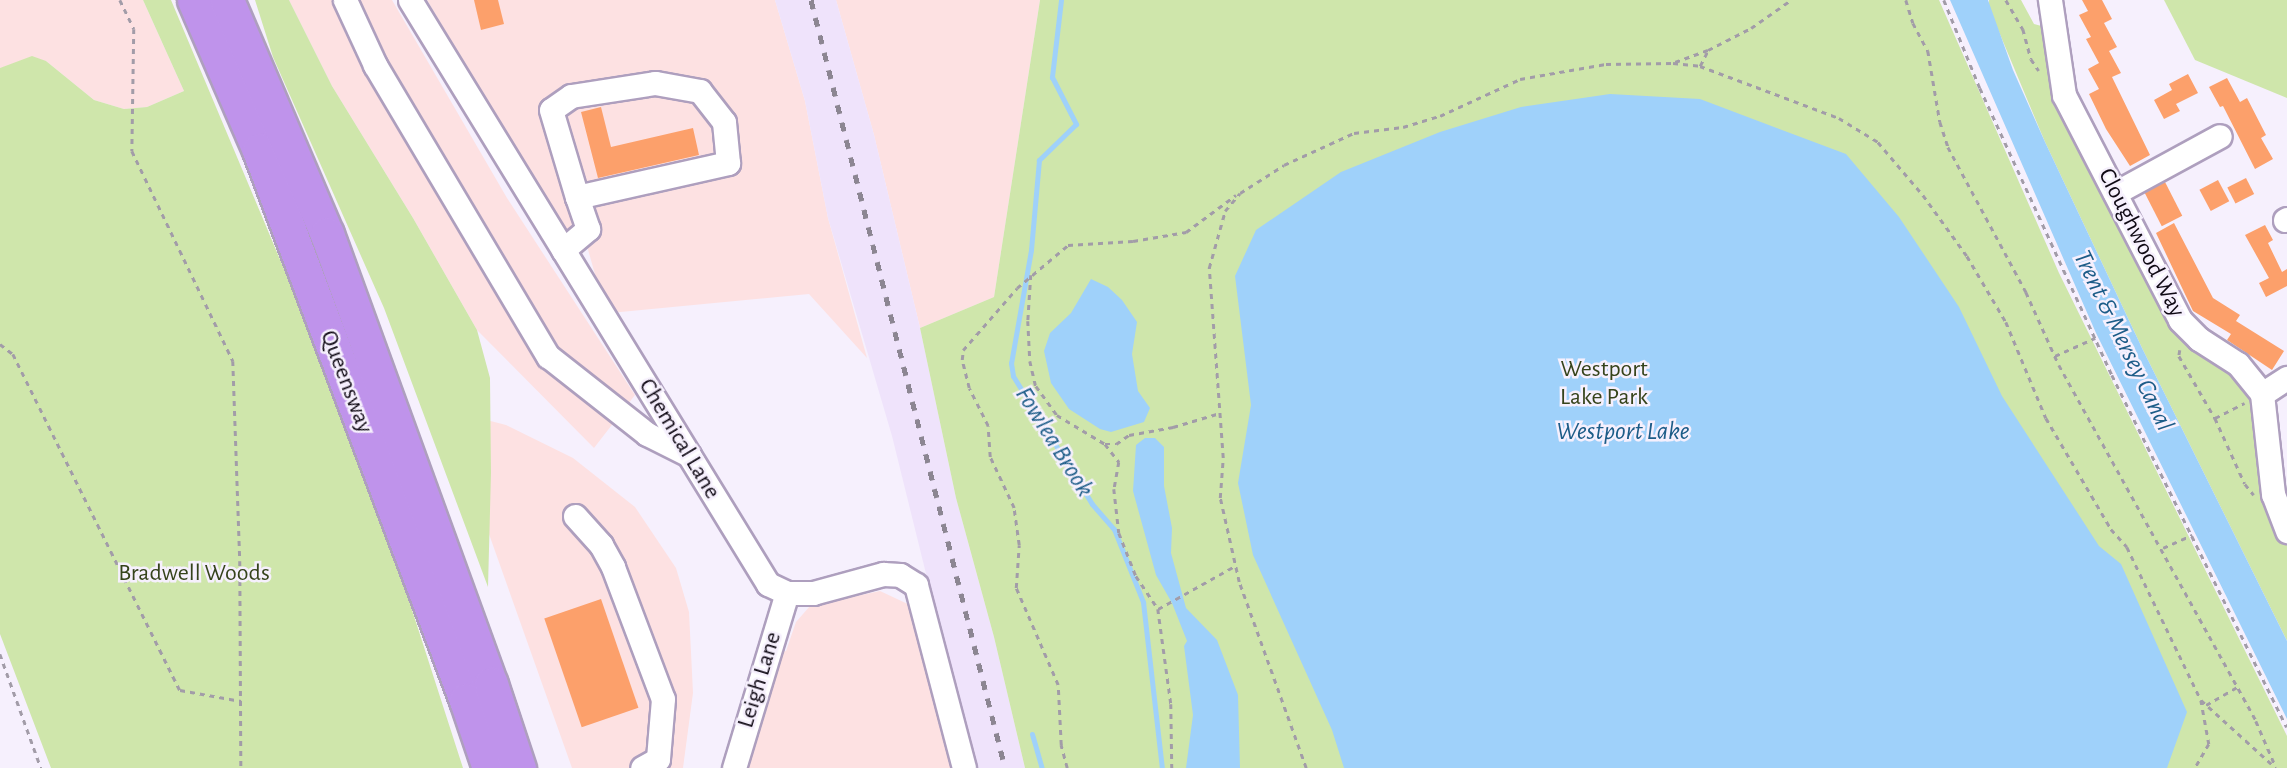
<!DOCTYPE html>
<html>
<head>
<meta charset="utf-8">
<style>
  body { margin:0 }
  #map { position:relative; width:2287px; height:768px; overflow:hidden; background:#f6f0fd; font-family:"Alegreya Sans",sans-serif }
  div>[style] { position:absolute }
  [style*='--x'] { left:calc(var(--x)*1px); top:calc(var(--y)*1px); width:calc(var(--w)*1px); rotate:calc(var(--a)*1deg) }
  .industrial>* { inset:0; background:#fde1e2 }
  .built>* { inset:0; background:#efe3fb }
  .green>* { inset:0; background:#cfe6ab }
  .water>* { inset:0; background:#9fd1fa }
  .stream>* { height:5px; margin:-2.5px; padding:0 2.5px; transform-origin:2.5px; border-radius:2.5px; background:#9fd1fa }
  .building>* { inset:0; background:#fca06b; transform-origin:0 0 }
  .path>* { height:2.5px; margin-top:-1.25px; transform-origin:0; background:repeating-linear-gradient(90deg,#a29ca8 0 5px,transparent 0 10px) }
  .roads { filter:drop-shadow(2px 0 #ae9fbe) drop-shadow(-2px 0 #ae9fbe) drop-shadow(0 2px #ae9fbe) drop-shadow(0 -2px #ae9fbe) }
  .minor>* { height:23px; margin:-11.5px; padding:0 11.5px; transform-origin:11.5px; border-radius:11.5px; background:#fff }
  .highway>* { height:33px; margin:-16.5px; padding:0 16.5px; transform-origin:16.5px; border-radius:16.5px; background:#bf93eb }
  .rail>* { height:5px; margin-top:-2.5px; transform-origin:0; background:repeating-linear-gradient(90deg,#8c8692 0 9px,transparent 0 18px) }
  span { translate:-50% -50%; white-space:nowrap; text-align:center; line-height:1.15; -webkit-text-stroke:5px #f6f0fd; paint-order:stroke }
  .street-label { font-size:24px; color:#0f0914 }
  .park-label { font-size:24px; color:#35431b }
  .water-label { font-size:26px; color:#1c5c88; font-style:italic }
</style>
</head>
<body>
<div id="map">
  <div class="industrial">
    <div style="clip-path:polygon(0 0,143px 0,184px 91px,147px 107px,124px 109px,94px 100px,46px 61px,0 68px)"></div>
    <div style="clip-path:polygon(289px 0,392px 0,507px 198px,635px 395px,594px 448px,477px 330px,413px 218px,332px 86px)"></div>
    <div style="clip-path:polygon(427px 0,775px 0,805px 101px,828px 218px,867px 358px,809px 294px,610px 313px,600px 292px,585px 239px,566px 235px)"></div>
    <div style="clip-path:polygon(836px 0,1040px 0,994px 297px,920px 328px,874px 135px)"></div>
    <div style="clip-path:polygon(479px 418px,506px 425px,573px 458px,635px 507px,676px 568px,689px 612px,693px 693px,683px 768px,572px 768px,451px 427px)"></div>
    <div style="clip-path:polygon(880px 591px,912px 606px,955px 768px,747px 768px,754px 719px,777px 653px,786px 651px,796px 622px,810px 606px)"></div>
  </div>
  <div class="built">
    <div style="clip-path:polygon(775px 0,836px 0,874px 135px,920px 328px,956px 498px,994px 637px,1025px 768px,974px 768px,892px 436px,828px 218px,805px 101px)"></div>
  </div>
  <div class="green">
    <div style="clip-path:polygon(143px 0,171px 0,326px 369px,403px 582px,463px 768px,51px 768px,0 634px,0 68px,32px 56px,46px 61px,94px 100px,124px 109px,147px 107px,184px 91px)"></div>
    <div style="clip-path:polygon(255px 0,289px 0,332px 86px,413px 218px,477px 330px,490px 378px,491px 473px,488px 587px,384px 308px,273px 57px)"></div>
    <div style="clip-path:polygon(1040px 0,1939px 0,2059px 273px,2287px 736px,2287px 768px,1025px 768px,994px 637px,956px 498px,920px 328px,994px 297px)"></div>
    <div style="clip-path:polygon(1989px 0,2021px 0,2034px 24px,2049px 28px,2059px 91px,2179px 329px,2235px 373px,2253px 397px,2272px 514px,2287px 546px,2287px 641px,2142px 348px,2045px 142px,1989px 8px)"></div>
    <div style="clip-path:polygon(2164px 0,2287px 0,2287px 98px,2195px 60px)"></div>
  </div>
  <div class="water">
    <div style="clip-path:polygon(1950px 0,1988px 0,2013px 70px,2045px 142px,2142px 348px,2287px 641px,2287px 719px,2096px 333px)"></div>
    <div style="clip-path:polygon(1610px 94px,1700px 99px,1846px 154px,1899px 217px,1959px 307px,2002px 396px,2099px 546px,2121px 564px,2187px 712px,2167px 768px,1344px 768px,1332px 730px,1253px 555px,1238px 483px,1251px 405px,1235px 276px,1256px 230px,1341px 172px,1440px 132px,1521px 107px)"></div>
    <div style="clip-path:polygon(1091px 279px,1108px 287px,1122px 300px,1137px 322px,1132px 354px,1138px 391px,1150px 408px,1144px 422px,1111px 432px,1100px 429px,1069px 409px,1051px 383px,1044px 351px,1050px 333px,1071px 313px)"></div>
    <div style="clip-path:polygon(1145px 438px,1155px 438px,1164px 447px,1164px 486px,1172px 528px,1171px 553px,1186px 608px,1217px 640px,1238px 695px,1240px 768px,1186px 768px,1193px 715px,1184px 646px,1187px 641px,1172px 603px,1156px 575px,1133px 491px,1136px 445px)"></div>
  </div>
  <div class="stream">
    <div style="--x:1061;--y:0;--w:78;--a:96.7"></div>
    <div style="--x:1052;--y:77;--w:53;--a:62.9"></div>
    <div style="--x:1076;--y:124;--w:52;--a:135.8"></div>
    <div style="--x:1039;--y:160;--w:90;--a:95.1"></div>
    <div style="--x:1031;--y:250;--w:115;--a:100"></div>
    <div style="--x:1011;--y:363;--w:13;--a:81"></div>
    <div style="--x:1013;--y:376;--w:150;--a:58.3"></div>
    <div style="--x:1092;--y:504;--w:33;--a:49"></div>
    <div style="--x:1114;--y:529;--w:79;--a:68.3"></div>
    <div style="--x:1143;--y:602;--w:167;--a:83.5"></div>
    <div style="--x:1032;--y:734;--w:35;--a:74"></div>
  </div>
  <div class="building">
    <div style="clip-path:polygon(474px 0,498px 0,504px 24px,481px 30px)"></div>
    <div style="clip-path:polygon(2082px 0,2102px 0,2112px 19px,2104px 23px,2117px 47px,2109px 51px,2121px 73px,2112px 77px,2150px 155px,2130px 166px,2106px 129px,2089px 94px,2099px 89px,2088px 69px,2099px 63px,2086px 39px,2091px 37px,2079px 15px,2088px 11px)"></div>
    <div style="clip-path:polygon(2188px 74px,2198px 93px,2176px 104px,2180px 111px,2164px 119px,2154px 100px,2172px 90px,2169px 84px)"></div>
    <div style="clip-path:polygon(2227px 78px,2240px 102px,2247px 98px,2266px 135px,2261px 138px,2273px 159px,2255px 169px,2223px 106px,2220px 107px,2209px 87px)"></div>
    <div style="clip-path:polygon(601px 107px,611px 147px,693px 128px,699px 155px,598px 178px,581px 112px)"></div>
    <div style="left:2246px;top:178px;width:18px;height:21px;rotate:63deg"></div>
    <div style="left:2218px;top:180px;width:24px;height:21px;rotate:62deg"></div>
    <div style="left:2165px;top:182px;width:38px;height:23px;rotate:63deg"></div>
    <div style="clip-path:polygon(2174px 223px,2213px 298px,2240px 315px,2236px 321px,2284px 351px,2272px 370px,2227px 340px,2231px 334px,2193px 311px,2156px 233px)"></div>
    <div style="clip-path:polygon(2265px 225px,2273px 240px,2268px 243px,2282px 272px,2287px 269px,2287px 286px,2266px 297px,2259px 283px,2269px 278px,2245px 235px)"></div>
    <div style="left:601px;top:599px;width:115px;height:60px;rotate:71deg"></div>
  </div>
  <div class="path">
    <div style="--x:120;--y:0;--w:32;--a:64"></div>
    <div style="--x:134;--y:29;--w:122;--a:90.9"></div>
    <div style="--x:132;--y:151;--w:233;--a:64.3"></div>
    <div style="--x:233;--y:361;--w:200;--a:88"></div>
    <div style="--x:240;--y:561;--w:207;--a:89.7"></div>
    <div style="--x:1906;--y:0;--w:24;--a:73"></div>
    <div style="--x:1913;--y:23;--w:32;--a:62"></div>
    <div style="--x:1928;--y:51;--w:72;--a:80.4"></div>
    <div style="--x:1940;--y:122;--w:26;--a:72"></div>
    <div style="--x:1948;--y:147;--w:165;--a:61.7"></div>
    <div style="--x:2026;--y:292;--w:80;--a:65.7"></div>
    <div style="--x:2059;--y:365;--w:407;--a:61"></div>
    <div style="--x:2256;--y:721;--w:48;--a:66.6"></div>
    <div style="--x:1944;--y:0;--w:95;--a:67.8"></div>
    <div style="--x:1980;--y:88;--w:316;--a:65.3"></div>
    <div style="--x:2112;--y:375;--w:393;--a:63.6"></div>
    <div style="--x:2006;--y:0;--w:34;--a:60"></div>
    <div style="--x:2023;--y:29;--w:31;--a:75"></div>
    <div style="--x:2031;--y:59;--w:14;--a:56"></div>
    <div style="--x:1675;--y:62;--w:35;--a:-20"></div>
    <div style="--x:1700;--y:66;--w:18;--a:-63"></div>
    <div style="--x:1708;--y:50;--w:48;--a:-27.1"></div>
    <div style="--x:1751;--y:28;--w:49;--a:-35"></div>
    <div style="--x:1031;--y:275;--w:46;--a:93.7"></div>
    <div style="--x:1028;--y:321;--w:40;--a:87.1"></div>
    <div style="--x:1030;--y:361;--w:26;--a:77"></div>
    <div style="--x:1036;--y:386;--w:36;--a:54"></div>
    <div style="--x:1057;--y:415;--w:56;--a:31.1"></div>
    <div style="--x:1105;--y:444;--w:11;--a:0"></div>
    <div style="--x:1116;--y:444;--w:16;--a:-35"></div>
    <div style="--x:1129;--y:435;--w:45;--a:-10.3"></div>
    <div style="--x:1173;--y:427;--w:49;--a:-16.6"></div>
    <div style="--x:0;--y:344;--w:16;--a:38"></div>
    <div style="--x:13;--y:354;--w:375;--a:63.6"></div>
    <div style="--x:180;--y:690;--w:62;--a:10.2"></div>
    <div style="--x:2180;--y:350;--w:6;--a:99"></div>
    <div style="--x:2179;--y:356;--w:72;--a:59.9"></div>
    <div style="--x:2215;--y:418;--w:72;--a:65.6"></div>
    <div style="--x:2245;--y:484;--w:14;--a:51"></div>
    <div style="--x:2055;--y:356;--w:44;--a:-24.2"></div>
    <div style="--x:2215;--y:418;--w:33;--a:-27"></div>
    <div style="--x:1105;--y:444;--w:23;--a:52"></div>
    <div style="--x:1119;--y:462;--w:27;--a:100"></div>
    <div style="--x:1114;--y:489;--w:44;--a:83.5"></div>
    <div style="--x:1119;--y:533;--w:46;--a:68.4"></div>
    <div style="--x:1136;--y:576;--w:40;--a:56"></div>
    <div style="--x:1158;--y:609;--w:96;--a:82.2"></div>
    <div style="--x:1171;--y:704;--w:64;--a:89.1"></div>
    <div style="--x:2163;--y:548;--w:32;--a:-24"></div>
    <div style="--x:1158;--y:609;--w:88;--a:-29.2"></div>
    <div style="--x:0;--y:654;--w:121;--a:70.2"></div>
    <div style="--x:2201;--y:700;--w:101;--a:42.2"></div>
    <div style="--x:2206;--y:705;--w:36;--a:-30"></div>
    <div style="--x:1067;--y:768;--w:24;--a:-105"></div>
    <div style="--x:1061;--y:745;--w:60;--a:-92.9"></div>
    <div style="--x:1058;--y:685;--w:106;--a:-113.4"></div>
    <div style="--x:1016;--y:588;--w:43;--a:-86"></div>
    <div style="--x:1019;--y:545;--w:37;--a:-98"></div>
    <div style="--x:1014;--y:508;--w:56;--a:-115.2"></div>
    <div style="--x:990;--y:457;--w:31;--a:-94"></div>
    <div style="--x:988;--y:426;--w:42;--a:-116.6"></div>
    <div style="--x:969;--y:388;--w:29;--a:-104"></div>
    <div style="--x:962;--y:360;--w:10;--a:-84"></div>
    <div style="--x:963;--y:350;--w:82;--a:-48.9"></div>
    <div style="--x:1017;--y:288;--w:67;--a:-40.1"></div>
    <div style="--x:1068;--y:245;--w:65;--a:-3.5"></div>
    <div style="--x:1133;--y:241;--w:54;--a:-9.6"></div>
    <div style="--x:1186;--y:232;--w:62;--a:-36.5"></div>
    <div style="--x:1306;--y:768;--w:198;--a:-109.8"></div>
    <div style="--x:1239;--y:582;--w:86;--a:-102.7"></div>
    <div style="--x:1220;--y:498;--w:40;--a:-85.7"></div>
    <div style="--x:1223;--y:458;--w:191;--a:-94.2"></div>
    <div style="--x:1209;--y:268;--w:59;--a:-74.3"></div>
    <div style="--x:1225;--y:211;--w:23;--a:-50"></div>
    <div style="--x:1240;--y:193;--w:52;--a:-32.5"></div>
    <div style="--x:1284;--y:165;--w:77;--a:-24.6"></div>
    <div style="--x:1354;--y:133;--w:49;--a:-7"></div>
    <div style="--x:1403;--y:127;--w:39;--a:-17"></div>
    <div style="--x:1440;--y:116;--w:88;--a:-24.8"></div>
    <div style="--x:1520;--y:79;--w:87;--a:-9.9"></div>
    <div style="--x:1606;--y:64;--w:67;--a:-0.9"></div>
    <div style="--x:1673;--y:63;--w:27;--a:6"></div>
    <div style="--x:1700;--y:66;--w:148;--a:20.5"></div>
    <div style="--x:1839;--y:118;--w:46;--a:31.6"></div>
    <div style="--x:1878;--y:142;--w:70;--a:49.7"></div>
    <div style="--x:1923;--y:195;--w:75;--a:54.2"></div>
    <div style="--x:1967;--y:256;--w:77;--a:59.4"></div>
    <div style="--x:2006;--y:322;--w:104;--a:67.4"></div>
    <div style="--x:2046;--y:418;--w:129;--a:59.6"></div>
    <div style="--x:2111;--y:529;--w:24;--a:48"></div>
    <div style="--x:2127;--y:547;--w:170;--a:64.2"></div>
    <div style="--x:2201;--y:700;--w:45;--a:79.7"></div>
    <div style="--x:2209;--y:744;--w:28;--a:120"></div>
  </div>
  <div class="roads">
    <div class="minor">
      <div style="--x:345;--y:0;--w:72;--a:65.2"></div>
      <div style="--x:375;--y:65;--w:339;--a:59.3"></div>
      <div style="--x:548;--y:356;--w:126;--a:38.2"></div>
      <div style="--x:647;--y:434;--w:47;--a:26.6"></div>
      <div style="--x:410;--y:0;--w:685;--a:58.49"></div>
      <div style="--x:768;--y:584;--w:21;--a:25"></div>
      <div style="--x:787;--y:593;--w:26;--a:0"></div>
      <div style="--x:813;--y:593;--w:73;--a:-15.2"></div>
      <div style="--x:883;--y:574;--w:17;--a:3"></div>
      <div style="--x:900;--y:575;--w:19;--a:32"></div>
      <div style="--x:916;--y:585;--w:189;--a:75.3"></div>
      <div style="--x:2050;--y:0;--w:96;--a:81.6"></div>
      <div style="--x:2064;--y:95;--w:253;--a:62.7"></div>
      <div style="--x:2180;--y:320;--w:27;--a:45"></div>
      <div style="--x:2199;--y:339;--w:46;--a:32.7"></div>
      <div style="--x:2238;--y:364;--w:38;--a:51"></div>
      <div style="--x:2262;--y:394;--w:101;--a:83.7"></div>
      <div style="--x:2273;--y:494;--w:40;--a:69"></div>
      <div style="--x:2115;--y:193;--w:119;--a:-28.5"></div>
      <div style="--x:2285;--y:220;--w:2;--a:-27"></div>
      <div style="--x:563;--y:250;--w:33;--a:-40"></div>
      <div style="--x:588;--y:229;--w:34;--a:-109"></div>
      <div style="--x:577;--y:197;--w:155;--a:-12.7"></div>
      <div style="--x:728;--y:163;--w:41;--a:-95.6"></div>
      <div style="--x:724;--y:122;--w:39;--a:-128"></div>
      <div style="--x:700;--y:91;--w:46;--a:-169.9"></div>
      <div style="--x:655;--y:83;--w:85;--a:171.2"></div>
      <div style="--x:571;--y:96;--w:24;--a:145"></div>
      <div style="--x:551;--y:110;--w:91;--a:73.4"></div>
      <div style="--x:2262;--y:394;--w:30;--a:-33"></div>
      <div style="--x:575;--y:516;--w:39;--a:48"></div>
      <div style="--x:601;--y:545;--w:25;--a:61"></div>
      <div style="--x:613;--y:567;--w:141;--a:69.3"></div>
      <div style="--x:663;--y:699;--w:60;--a:94.8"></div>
      <div style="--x:658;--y:759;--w:18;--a:151"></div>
      <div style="--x:734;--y:768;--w:183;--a:-73.2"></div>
    </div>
    <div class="highway">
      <div style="--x:194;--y:0;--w:163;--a:66.6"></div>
      <div style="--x:259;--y:150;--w:588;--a:69.38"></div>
      <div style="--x:466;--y:700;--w:72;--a:71.3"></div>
      <div style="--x:227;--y:0;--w:254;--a:66.9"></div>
      <div style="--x:327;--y:234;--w:479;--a:70"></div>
      <div style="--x:491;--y:684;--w:89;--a:71.6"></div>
    </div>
  </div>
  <div class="rail">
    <div style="--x:811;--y:0;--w:792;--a:75.82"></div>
  </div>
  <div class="street-label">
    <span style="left:2141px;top:243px;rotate:63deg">Cloughwood Way</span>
    <span style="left:346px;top:382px;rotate:69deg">Queensway</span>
    <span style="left:679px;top:439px;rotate:59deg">Chemical Lane</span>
    <span style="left:760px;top:680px;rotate:-73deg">Leigh Lane</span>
  </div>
  <div class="park-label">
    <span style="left:1604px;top:384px">Westport<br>Lake Park</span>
    <span style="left:194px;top:574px">Bradwell Woods</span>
  </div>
  <div class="water-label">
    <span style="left:2123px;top:341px;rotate:64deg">Trent &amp; Mersey Canal</span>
    <span style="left:1623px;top:432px">Westport Lake</span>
    <span style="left:1054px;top:442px;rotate:58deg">Fowlea Brook</span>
  </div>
</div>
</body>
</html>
